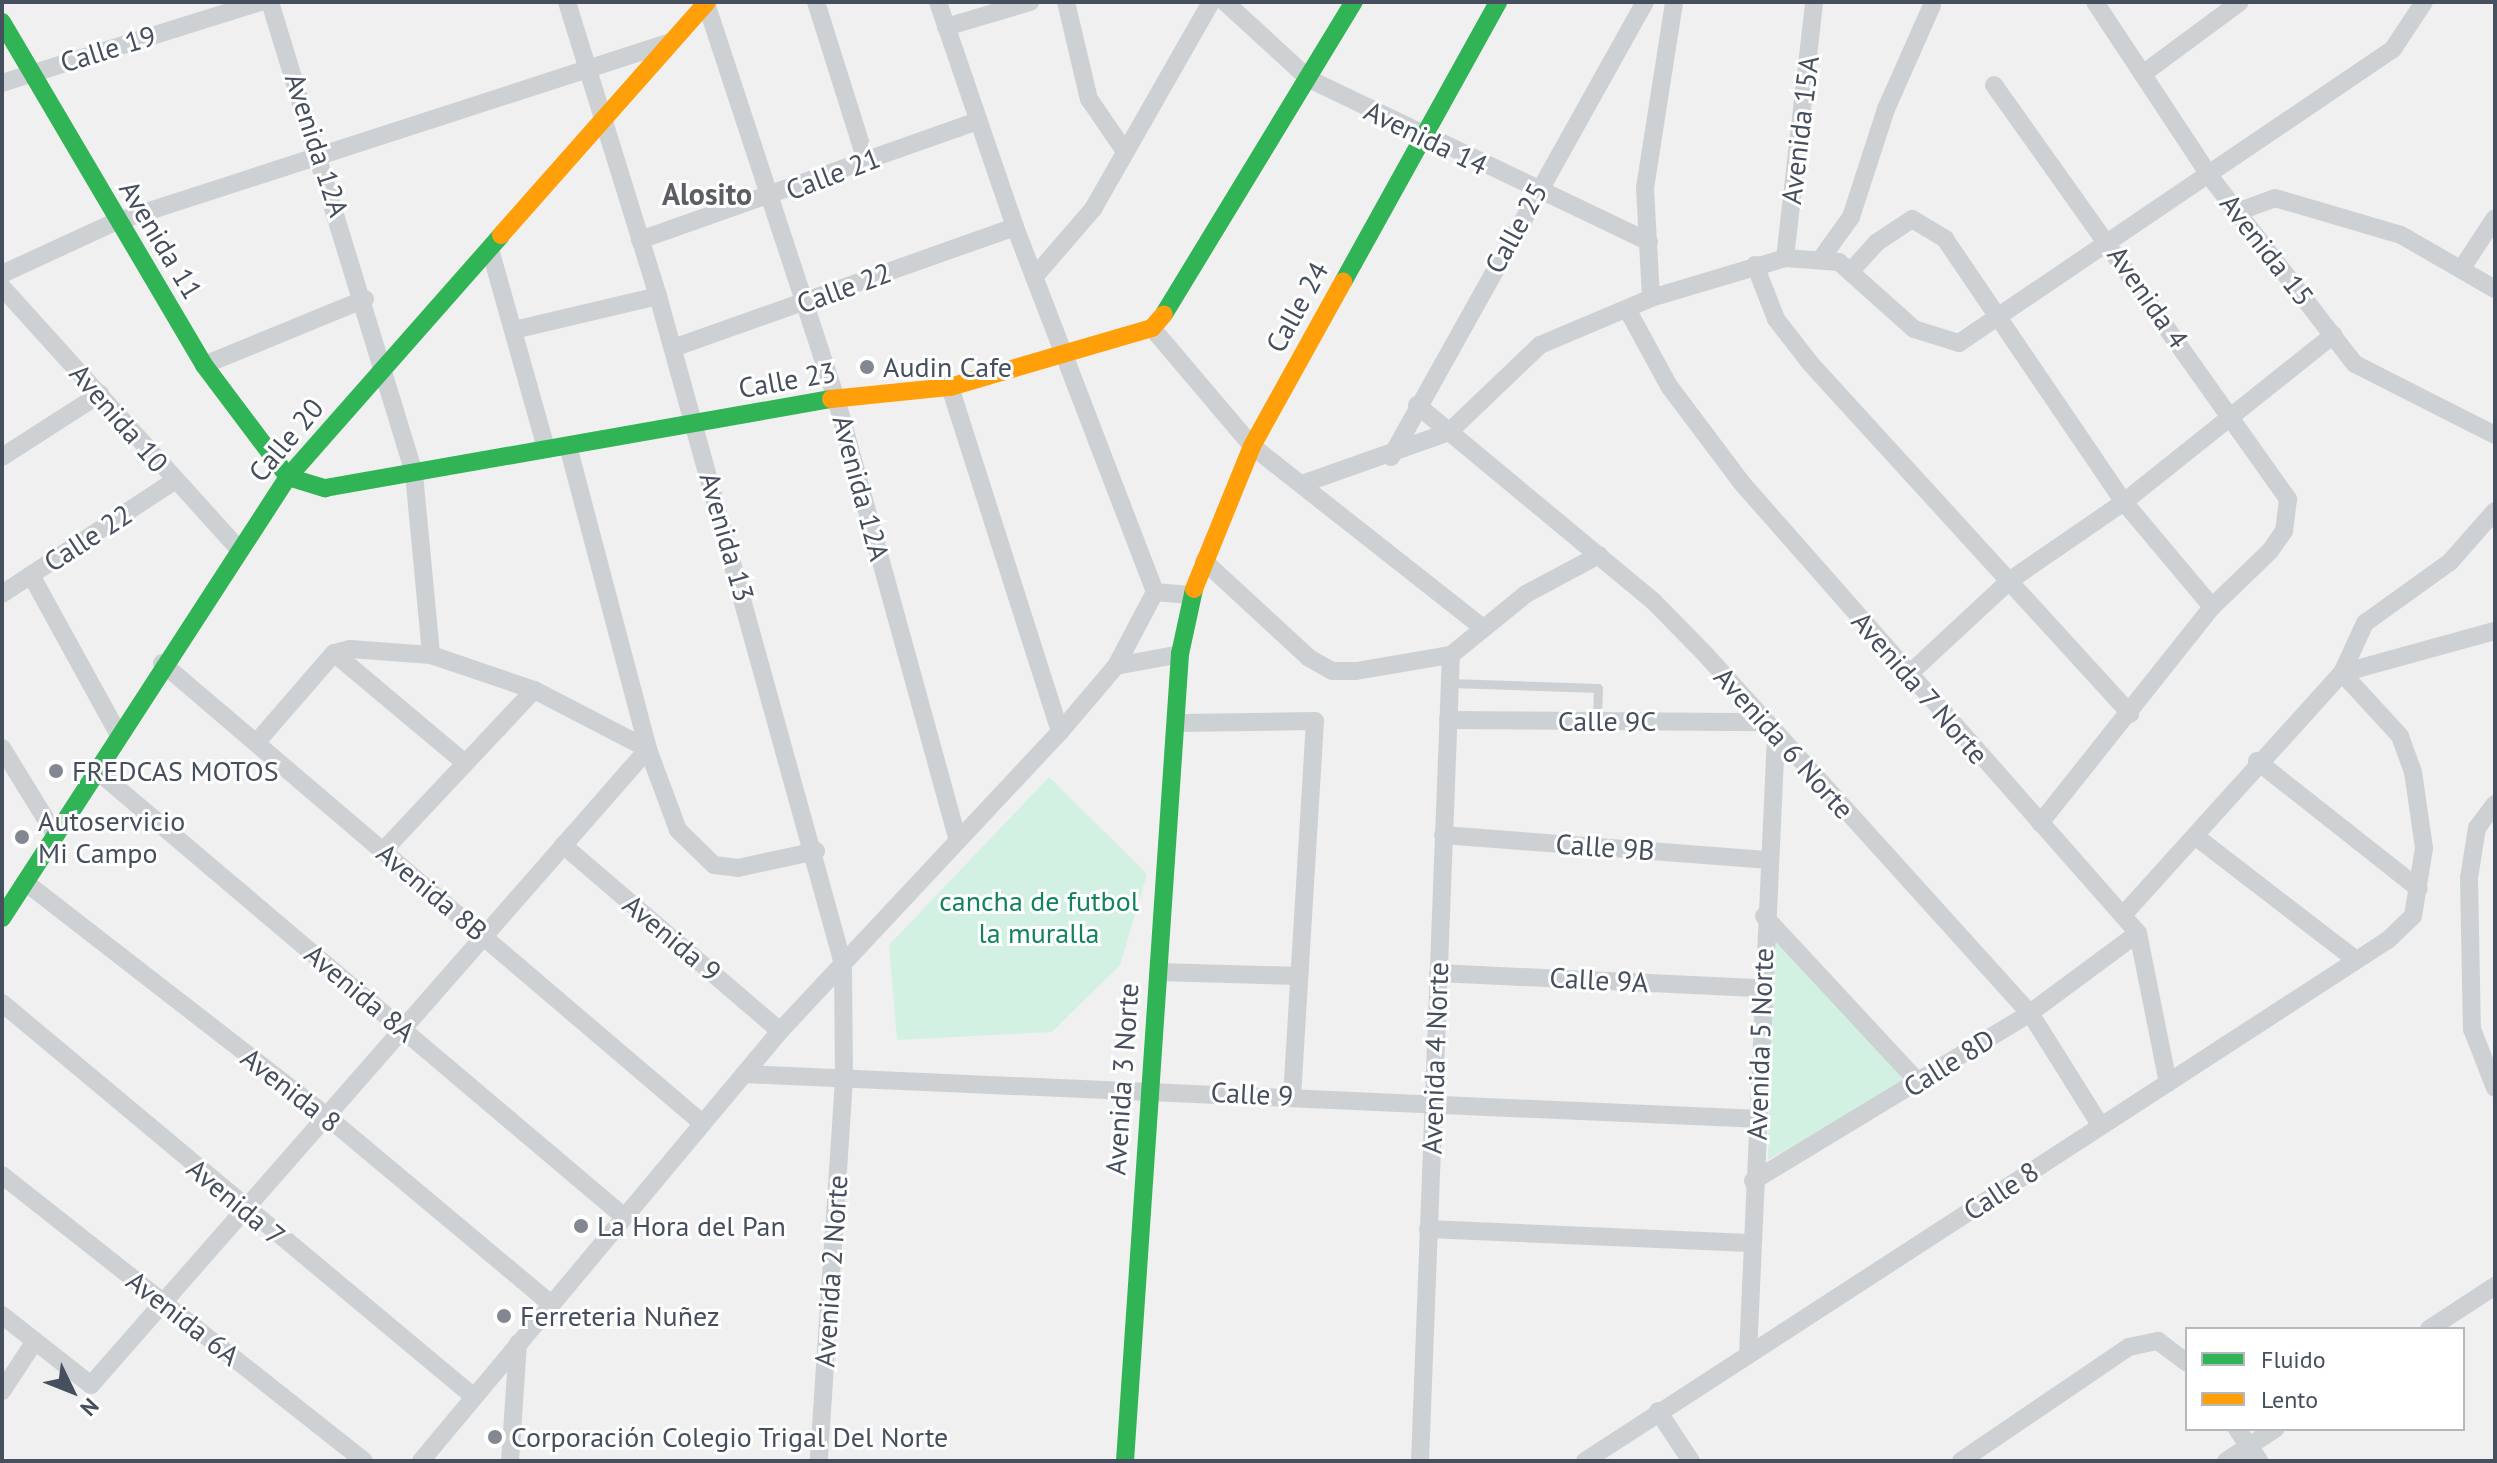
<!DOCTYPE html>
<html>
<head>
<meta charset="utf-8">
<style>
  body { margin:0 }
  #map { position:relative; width:2497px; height:1463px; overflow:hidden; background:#f1f0f0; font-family:"PT Sans",sans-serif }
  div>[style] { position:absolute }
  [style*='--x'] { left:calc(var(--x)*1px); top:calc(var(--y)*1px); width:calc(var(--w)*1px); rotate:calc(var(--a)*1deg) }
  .green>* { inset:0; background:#d3f1e3 }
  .lane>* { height:9px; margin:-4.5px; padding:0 4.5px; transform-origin:4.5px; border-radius:4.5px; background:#ced1d4 }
  .street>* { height:18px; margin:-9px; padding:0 9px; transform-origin:9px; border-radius:9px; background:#ced1d4 }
  .fast>* { height:18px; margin:-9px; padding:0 9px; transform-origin:9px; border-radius:9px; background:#30b455 }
  .slow>* { height:18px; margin:-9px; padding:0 9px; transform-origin:9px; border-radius:9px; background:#ff9f0a }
  .dots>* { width:22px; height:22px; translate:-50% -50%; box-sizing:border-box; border:4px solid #fff; border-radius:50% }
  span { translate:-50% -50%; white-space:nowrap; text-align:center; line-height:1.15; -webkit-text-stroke:6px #fff; paint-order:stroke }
  .street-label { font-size:28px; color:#464f5e }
  .poi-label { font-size:28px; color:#464f5e }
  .left { translate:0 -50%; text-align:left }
  .park-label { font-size:28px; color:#12835c }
  .neighbourhood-label { font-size:30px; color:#5b5e64; font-weight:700 }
  .frame { position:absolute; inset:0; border:4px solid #464f5e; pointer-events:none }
  .legend { position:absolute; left:2185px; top:1327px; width:280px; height:104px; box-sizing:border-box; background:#fff; border:2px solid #b5b9bf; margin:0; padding:10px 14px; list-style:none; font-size:24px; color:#464f5e }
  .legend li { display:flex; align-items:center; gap:16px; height:40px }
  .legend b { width:40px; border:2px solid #b5b9bf }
  .north { position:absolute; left:32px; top:1351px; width:80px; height:80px; -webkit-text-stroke:6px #fff; paint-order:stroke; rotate:133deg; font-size:22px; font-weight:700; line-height:32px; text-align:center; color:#464f5e }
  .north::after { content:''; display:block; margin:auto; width:28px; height:36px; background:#464f5e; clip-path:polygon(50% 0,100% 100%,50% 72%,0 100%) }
</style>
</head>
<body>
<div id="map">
  <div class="green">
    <div style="clip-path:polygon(1049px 777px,1147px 874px,1120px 965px,1052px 1032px,897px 1040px,889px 945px)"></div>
    <div style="clip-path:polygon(1770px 934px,1905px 1081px,1768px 1160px)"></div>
  </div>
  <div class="lane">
    <div style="--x:1450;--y:683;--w:148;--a:1.9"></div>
    <div style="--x:1598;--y:688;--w:32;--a:92"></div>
  </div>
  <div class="street">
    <div style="--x:270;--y:2;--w:493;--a:73"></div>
    <div style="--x:414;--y:474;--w:182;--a:84.6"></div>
    <div style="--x:567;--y:2;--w:308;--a:72.8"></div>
    <div style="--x:658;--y:296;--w:693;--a:74.52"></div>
    <div style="--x:843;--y:964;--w:116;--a:89.5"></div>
    <div style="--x:844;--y:1080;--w:382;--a:93.8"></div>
    <div style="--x:816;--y:2;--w:167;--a:72.5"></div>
    <div style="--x:938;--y:2;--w:238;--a:71.1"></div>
    <div style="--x:1015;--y:227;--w:391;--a:69"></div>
    <div style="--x:1155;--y:592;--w:37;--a:5"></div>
    <div style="--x:1066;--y:2;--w:100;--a:76.7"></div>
    <div style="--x:1089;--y:99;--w:58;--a:55.5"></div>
    <div style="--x:1225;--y:2;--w:114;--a:42.5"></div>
    <div style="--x:1309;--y:79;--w:377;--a:25.6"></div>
    <div style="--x:2095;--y:2;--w:211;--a:56.6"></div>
    <div style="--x:2211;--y:178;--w:235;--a:52.3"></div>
    <div style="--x:2355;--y:364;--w:157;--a:26.9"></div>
    <div style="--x:706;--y:3;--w:416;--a:71.8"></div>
    <div style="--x:836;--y:398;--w:459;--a:74.6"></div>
    <div style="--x:946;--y:27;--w:88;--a:-16.6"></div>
    <div style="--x:2144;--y:73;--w:119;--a:-36.5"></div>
    <div style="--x:2;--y:83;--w:270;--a:-17.4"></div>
    <div style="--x:1994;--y:85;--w:508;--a:54.62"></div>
    <div style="--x:2288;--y:499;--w:32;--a:97"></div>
    <div style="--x:2284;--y:531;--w:24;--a:125"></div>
    <div style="--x:2270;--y:551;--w:81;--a:136"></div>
    <div style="--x:2212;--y:607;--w:276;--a:128.5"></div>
    <div style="--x:2237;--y:212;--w:40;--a:-20.2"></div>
    <div style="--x:2275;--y:198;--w:131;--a:16.4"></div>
    <div style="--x:2401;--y:235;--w:108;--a:29.9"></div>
    <div style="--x:640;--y:240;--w:358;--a:-19.4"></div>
    <div style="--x:490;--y:249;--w:207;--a:74.3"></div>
    <div style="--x:1823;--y:256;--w:48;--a:-54.3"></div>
    <div style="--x:1851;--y:217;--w:114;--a:-72"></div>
    <div style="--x:1886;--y:109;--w:114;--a:-66.1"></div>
    <div style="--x:1785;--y:258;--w:258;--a:-83.5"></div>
    <div style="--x:1755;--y:265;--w:58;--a:68.7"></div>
    <div style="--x:1776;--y:319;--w:56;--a:52.3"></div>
    <div style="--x:1810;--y:363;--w:475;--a:47.6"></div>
    <div style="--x:2464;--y:265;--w:56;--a:-56.6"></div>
    <div style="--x:1851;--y:271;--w:38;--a:-48"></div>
    <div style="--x:1876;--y:243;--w:43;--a:-33.7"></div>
    <div style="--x:1912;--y:219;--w:39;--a:31"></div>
    <div style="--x:1945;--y:239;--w:318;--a:55.8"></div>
    <div style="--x:2124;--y:502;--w:137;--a:50"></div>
    <div style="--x:2;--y:274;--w:124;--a:-24.7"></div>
    <div style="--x:115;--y:222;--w:584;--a:-17.94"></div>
    <div style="--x:1035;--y:276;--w:89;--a:-49.1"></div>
    <div style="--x:1093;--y:209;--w:238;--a:-60.3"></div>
    <div style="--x:2;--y:287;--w:350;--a:47.9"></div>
    <div style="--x:1651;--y:298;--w:110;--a:-93.1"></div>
    <div style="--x:1645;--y:188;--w:188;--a:-81.1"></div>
    <div style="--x:1627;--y:309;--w:88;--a:61.4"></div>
    <div style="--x:1669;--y:386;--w:120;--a:53.1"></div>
    <div style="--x:1741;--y:482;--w:601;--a:48.64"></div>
    <div style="--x:2138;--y:933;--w:153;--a:78.7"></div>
    <div style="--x:1152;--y:328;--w:155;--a:49.7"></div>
    <div style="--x:1252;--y:446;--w:291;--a:38.2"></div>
    <div style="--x:514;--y:330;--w:148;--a:-13.3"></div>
    <div style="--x:673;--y:348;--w:363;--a:-19.5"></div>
    <div style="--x:204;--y:365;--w:174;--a:-22.3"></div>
    <div style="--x:950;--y:387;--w:362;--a:72.3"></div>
    <div style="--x:1417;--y:405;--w:308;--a:39.7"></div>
    <div style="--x:1654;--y:602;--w:74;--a:45.5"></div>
    <div style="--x:1706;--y:655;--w:483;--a:47.9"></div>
    <div style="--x:2030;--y:1013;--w:133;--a:57.9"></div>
    <div style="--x:568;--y:446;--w:313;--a:75.2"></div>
    <div style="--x:648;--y:749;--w:86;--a:69.7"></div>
    <div style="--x:678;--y:830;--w:50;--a:44.2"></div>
    <div style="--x:714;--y:865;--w:24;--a:7"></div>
    <div style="--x:738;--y:868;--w:80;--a:-12.3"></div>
    <div style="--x:2;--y:457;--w:117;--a:-32.7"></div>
    <div style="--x:1391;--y:457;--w:521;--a:-60.83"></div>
    <div style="--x:1302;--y:484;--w:156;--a:-19.5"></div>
    <div style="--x:1449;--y:432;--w:126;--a:-43.7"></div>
    <div style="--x:1540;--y:345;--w:121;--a:-22.9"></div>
    <div style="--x:1651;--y:298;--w:140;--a:-16.6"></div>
    <div style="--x:1785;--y:258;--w:54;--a:4.2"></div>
    <div style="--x:1839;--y:262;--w:101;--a:41.8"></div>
    <div style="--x:1914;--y:329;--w:47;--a:17.3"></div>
    <div style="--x:1959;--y:343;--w:524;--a:-34.11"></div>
    <div style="--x:2393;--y:49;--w:56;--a:-56.6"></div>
    <div style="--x:1204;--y:561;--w:143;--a:42.7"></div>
    <div style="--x:1309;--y:658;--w:26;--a:29"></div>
    <div style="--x:1332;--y:671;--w:24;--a:0"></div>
    <div style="--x:1356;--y:671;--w:96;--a:-9.6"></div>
    <div style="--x:1451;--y:655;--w:97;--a:-39.1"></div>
    <div style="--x:1526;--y:594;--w:83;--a:-28.1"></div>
    <div style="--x:31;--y:575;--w:183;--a:61.2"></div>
    <div style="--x:2;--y:594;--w:206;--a:-33.3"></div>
    <div style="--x:334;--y:653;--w:170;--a:40"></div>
    <div style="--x:162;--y:663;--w:708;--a:40.42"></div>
    <div style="--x:1116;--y:666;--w:65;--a:-10.6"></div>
    <div style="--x:2342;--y:673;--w:159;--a:-15.4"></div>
    <div style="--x:1908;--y:675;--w:138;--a:-42.9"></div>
    <div style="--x:2009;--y:581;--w:140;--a:-34.5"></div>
    <div style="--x:2124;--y:502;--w:268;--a:-38.6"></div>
    <div style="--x:1448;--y:720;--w:318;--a:0.4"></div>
    <div style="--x:1177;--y:723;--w:138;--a:-0.8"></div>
    <div style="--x:1315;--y:721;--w:375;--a:93.5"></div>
    <div style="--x:2;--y:748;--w:101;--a:58.4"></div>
    <div style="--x:2257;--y:761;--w:206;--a:38.3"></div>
    <div style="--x:96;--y:770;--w:690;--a:40.24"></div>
    <div style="--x:2495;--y:804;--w:30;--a:127"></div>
    <div style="--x:2477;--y:828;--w:51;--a:99.1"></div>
    <div style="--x:2469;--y:878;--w:151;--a:88.9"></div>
    <div style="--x:2472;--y:1029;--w:63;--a:68.7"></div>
    <div style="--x:1443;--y:835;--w:324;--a:4.4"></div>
    <div style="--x:2195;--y:836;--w:202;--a:37.6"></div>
    <div style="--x:563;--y:845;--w:286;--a:40.6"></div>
    <div style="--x:383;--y:851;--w:221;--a:-46.8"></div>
    <div style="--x:25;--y:882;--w:380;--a:37.8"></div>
    <div style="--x:325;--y:1115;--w:295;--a:39.9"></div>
    <div style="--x:2124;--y:914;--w:325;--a:-47.9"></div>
    <div style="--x:2342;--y:673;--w:55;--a:-65.3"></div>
    <div style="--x:2365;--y:623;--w:105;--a:-35.7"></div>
    <div style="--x:2450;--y:562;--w:68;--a:-48.6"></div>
    <div style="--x:1764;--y:916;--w:228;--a:47.1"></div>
    <div style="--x:1158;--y:972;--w:141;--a:1.6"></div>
    <div style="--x:1438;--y:973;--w:323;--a:2.7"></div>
    <div style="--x:2;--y:1003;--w:615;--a:39.85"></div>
    <div style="--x:744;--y:1074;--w:1017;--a:2.54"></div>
    <div style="--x:2;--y:1175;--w:461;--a:38.3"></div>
    <div style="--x:1753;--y:1181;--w:324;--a:-31.2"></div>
    <div style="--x:2030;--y:1013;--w:134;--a:-36.5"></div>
    <div style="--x:1428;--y:1229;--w:322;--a:2.5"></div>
    <div style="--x:2;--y:1315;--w:113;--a:38.2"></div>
    <div style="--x:91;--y:1385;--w:845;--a:-48.79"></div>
    <div style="--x:648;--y:749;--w:128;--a:-152.6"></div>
    <div style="--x:534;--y:690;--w:109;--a:-161.2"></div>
    <div style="--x:431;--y:655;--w:81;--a:-175.8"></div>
    <div style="--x:350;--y:649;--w:16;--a:166"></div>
    <div style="--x:334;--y:653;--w:119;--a:130.9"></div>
    <div style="--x:2429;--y:1329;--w:79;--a:-33.1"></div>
    <div style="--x:1748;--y:1354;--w:621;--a:-87.41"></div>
    <div style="--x:2;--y:1391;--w:60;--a:-56.6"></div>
    <div style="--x:1658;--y:1411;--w:60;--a:56.6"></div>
    <div style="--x:2237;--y:1429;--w:39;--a:55"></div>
    <div style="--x:421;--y:1461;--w:560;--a:-50.14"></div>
    <div style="--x:780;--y:1031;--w:410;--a:-46.9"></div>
    <div style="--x:1060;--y:732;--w:87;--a:-49.7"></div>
    <div style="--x:1116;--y:666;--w:84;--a:-62.2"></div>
    <div style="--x:510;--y:1461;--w:118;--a:-86.1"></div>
    <div style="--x:1420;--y:1461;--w:807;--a:-87.8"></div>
    <div style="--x:1585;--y:1461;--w:957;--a:-32.98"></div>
    <div style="--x:2388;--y:940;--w:35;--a:-44"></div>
    <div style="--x:2413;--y:916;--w:69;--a:-80.8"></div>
    <div style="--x:2424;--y:848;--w:77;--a:-98.2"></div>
    <div style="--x:2413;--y:772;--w:38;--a:-110"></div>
    <div style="--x:2400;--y:736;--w:86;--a:-132.6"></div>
    <div style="--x:1961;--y:1461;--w:203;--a:-34.2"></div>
    <div style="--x:2129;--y:1347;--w:30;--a:-12"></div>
    <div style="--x:2158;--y:1341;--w:36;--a:37"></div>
    <div style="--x:2226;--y:1461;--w:59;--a:-33.1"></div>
  </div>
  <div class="fast">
    <div style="--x:2;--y:22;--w:398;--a:59.5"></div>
    <div style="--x:204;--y:365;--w:140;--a:53.1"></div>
    <div style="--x:288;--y:477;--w:39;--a:17"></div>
    <div style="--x:325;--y:488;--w:514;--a:-9.98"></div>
    <div style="--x:1343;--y:282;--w:320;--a:-61"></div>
    <div style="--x:1164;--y:314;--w:365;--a:-58.7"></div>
    <div style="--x:2;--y:918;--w:526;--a:-57.04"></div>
    <div style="--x:288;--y:477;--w:322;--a:-48.6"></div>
    <div style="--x:1125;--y:1461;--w:809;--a:-86.1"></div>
    <div style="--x:1180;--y:654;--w:66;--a:-77.8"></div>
  </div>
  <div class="slow">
    <div style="--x:501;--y:235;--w:311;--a:-48.5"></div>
    <div style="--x:831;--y:399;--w:120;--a:-5.8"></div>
    <div style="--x:950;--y:387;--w:210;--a:-16.3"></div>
    <div style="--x:1152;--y:328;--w:18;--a:-49"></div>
    <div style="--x:1194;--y:589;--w:154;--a:-67.9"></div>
    <div style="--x:1252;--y:446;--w:188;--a:-61"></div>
  </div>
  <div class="dots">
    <div style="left:867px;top:367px;background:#828791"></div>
    <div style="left:56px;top:771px;background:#828791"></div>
    <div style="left:22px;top:837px;background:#828791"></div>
    <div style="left:581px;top:1226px;background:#828791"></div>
    <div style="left:504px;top:1316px;background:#828791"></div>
    <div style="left:495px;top:1437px;background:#828791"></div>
  </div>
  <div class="street-label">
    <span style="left:108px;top:49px;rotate:-17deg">Calle 19</span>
    <span style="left:1800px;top:130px;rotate:-83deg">Avenida 15A</span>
    <span style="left:1426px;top:138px;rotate:26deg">Avenida 14</span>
    <span style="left:317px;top:145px;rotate:72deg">Avenida 12A</span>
    <span style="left:833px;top:174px;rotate:-21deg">Calle 21</span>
    <span style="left:1516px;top:228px;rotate:-61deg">Calle 25</span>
    <span style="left:161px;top:240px;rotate:59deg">Avenida 11</span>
    <span style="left:2267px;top:250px;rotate:52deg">Avenida 15</span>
    <span style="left:844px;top:288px;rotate:-20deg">Calle 22</span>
    <span style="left:2148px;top:297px;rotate:55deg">Avenida 4</span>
    <span style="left:1297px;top:307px;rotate:-61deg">Calle 24</span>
    <span style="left:787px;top:380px;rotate:-10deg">Calle 23</span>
    <span style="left:119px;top:418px;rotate:49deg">Avenida 10</span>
    <span style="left:286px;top:440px;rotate:-50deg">Calle 20</span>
    <span style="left:861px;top:488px;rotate:75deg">Avenida 12A</span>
    <span style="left:727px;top:537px;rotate:74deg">Avenida 13</span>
    <span style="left:88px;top:538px;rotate:-33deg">Calle 22</span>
    <span style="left:1920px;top:688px;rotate:49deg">Avenida 7 Norte</span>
    <span style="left:1607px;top:721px">Calle 9C</span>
    <span style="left:1784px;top:743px;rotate:48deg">Avenida 6 Norte</span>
    <span style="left:1605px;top:847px;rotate:4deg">Calle 9B</span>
    <span style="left:432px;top:892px;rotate:40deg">Avenida 8B</span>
    <span style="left:672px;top:938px;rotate:40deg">Avenida 9</span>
    <span style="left:1599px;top:980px;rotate:3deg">Calle 9A</span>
    <span style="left:360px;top:993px;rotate:40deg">Avenida 8A</span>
    <span style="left:1760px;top:1044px;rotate:-88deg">Avenida 5 Norte</span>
    <span style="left:1435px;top:1058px;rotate:-88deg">Avenida 4 Norte</span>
    <span style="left:1949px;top:1063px;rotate:-32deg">Calle 8D</span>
    <span style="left:1122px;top:1079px;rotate:-86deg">Avenida 3 Norte</span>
    <span style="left:291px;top:1090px;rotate:38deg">Avenida 8</span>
    <span style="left:1252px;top:1094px;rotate:3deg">Calle 9</span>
    <span style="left:2001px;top:1191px;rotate:-33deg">Calle 8</span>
    <span style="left:236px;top:1202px;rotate:40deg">Avenida 7</span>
    <span style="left:831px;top:1271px;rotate:-86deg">Avenida 2 Norte</span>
    <span style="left:183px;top:1318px;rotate:38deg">Avenida 6A</span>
  </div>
  <div class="poi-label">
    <span class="left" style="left:883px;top:367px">Audin Cafe</span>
    <span class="left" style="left:72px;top:771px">FREDCAS MOTOS</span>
    <span class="left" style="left:38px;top:837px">Autoservicio<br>Mi Campo</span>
    <span class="left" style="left:597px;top:1226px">La Hora del Pan</span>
    <span class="left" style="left:520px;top:1316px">Ferreteria Nuñez</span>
    <span class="left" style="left:511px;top:1437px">Corporación Colegio Trigal Del Norte</span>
  </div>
  <div class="park-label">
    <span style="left:1039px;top:917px">cancha de futbol<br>la muralla</span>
  </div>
  <div class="neighbourhood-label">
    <span style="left:707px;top:194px">Alosito</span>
  </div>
  <div class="frame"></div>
  <ul class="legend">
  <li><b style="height:10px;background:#30b455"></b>Fluido</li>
  <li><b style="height:10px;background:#ff9f0a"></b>Lento</li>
  </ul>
  <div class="north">N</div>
</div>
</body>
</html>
